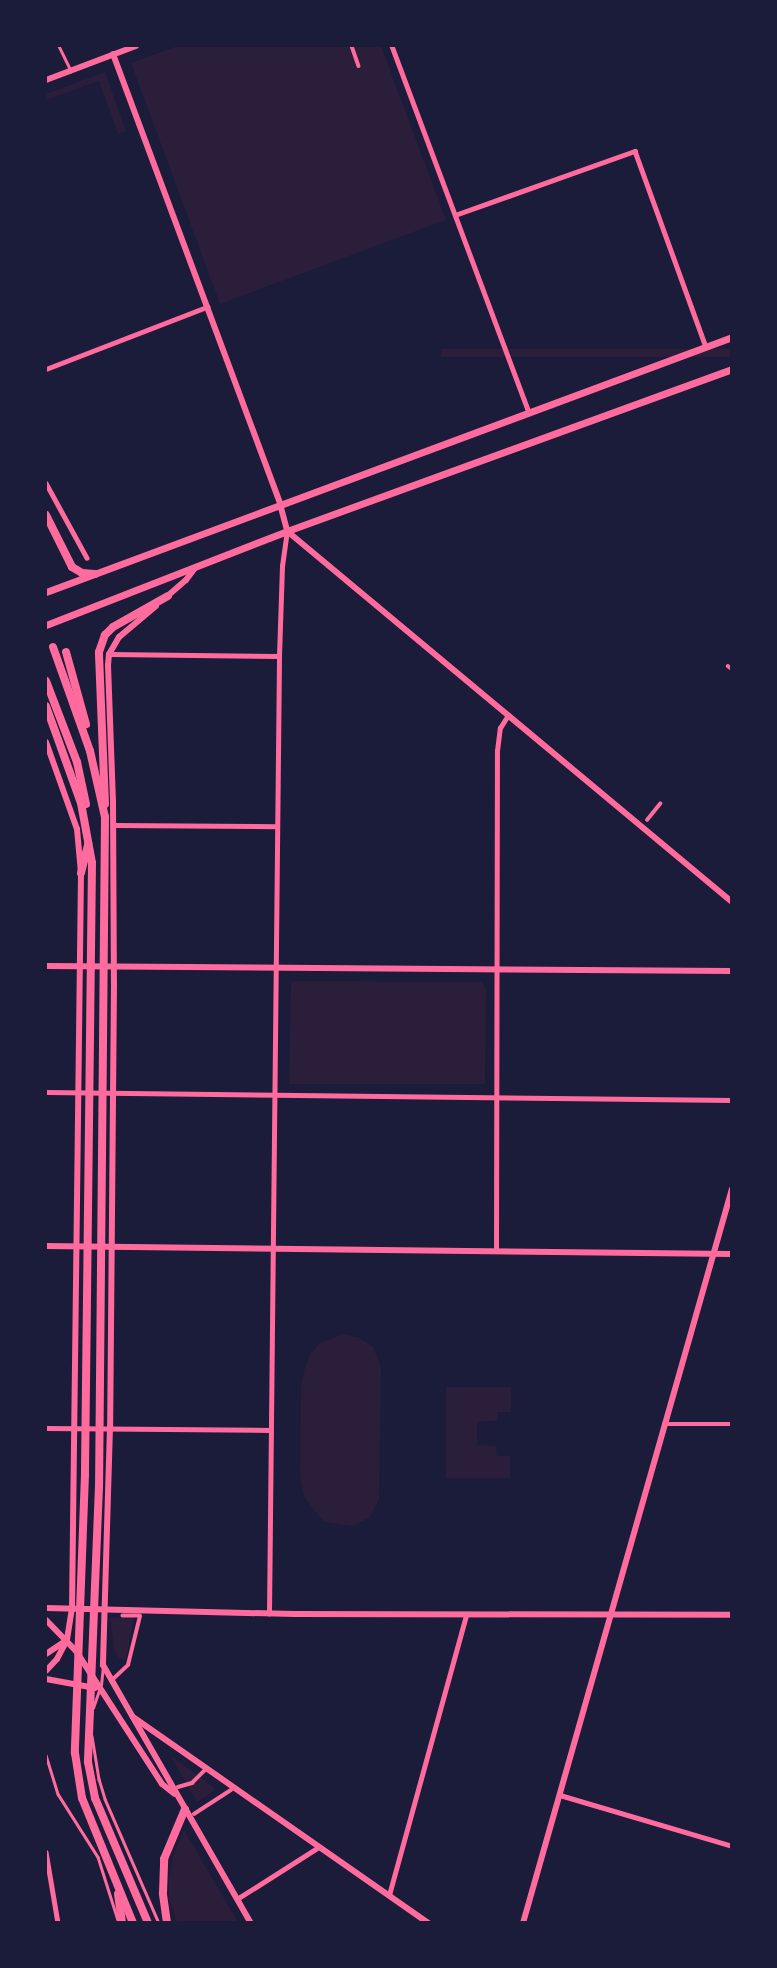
<!DOCTYPE html>
<html>
<head>
<meta charset="utf-8">
<style>
  body { margin:0 }
  #map { position:relative; width:777px; height:1968px; overflow:hidden; background:#1b1b3a; font-family:"DM Sans",sans-serif }
  div>[style] { position:absolute }
  [style*='--x'] { left:calc(var(--x)*1px); top:calc(var(--y)*1px); width:calc(var(--w)*1px); rotate:calc(var(--a)*1deg) }
  .green>* { inset:0; background:#2a1e3b; transform-origin:0 0 }
  .service>* { height:2.5px; margin:-1.25px; padding:0 1.25px; transform-origin:1.25px; border-radius:1.25px; background:#ff6b9d }
  .pedestrian>* { height:3.5px; margin:-1.75px; padding:0 1.75px; transform-origin:1.75px; border-radius:1.75px; background:#ff6b9d }
  .minor>* { height:4.5px; margin:-2.25px; padding:0 2.25px; transform-origin:2.25px; border-radius:2.25px; background:#ff6b9d }
  .tertiary>* { height:6px; margin:-3px; padding:0 3px; transform-origin:3px; border-radius:3px; background:#ff6b9d }
  .secondary>* { height:6px; margin:-3px; padding:0 3px; transform-origin:3px; border-radius:3px; background:#ff6b9d }
  .primary>* { height:7px; margin:-3.5px; padding:0 3.5px; transform-origin:3.5px; border-radius:3.5px; background:#ff6b9d }
  .trunk>* { height:8px; margin:-4px; padding:0 4px; transform-origin:4px; border-radius:4px; background:#ff6b9d }
  span { translate:-50% -50%; white-space:nowrap; text-align:center; line-height:1.15; -webkit-text-stroke:7px #1b1b3a; paint-order:stroke }
  .frame { position:absolute; inset:0; border:47px solid #1b1b3a; pointer-events:none }
</style>
</head>
<body>
<div id="map">
  <div class="green">
    <div style="clip-path:polygon(178px 46px,381px 46px,446px 220px,220px 304px,131px 63px)"></div>
    <div style="clip-path:polygon(105px 72px,126px 131px,118px 134px,99px 81px,46px 100px,46px 94px)"></div>
    <div style="left:731px;top:349px;width:8px;height:290px;rotate:90deg"></div>
    <div style="clip-path:polygon(293px 981px,482px 982px,486px 989px,485px 1084px,289px 1084px,291px 983px)"></div>
    <div style="clip-path:polygon(343px 1334px,360px 1338px,373px 1347px,381px 1367px,379px 1499px,370px 1517px,353px 1526px,324px 1522px,304px 1497px,300px 1476px,301px 1385px,305px 1367px,311px 1353px,320px 1343px)"></div>
    <div style="clip-path:polygon(446px 1387px,511px 1387px,511px 1412px,497px 1412px,497px 1421px,477px 1422px,477px 1445px,496px 1446px,497px 1456px,510px 1456px,510px 1478px,446px 1478px)"></div>
    <div style="clip-path:polygon(110px 1618px,134px 1618px,126px 1661px,118px 1657px,114px 1649px)"></div>
    <div style="clip-path:polygon(170px 1755px,216px 1789px,197px 1802px)"></div>
    <div style="clip-path:polygon(184px 1830px,238px 1922px,177px 1922px,169px 1900px,169px 1878px,173px 1856px)"></div>
  </div>
  <div class="service">
    <div style="--x:59;--y:46;--w:28;--a:64"></div>
    <div style="--x:101;--y:1685;--w:18;--a:-84"></div>
    <div style="--x:93;--y:1708;--w:18;--a:-71"></div>
    <div style="--x:92;--y:1736;--w:44;--a:80.8"></div>
    <div style="--x:99;--y:1779;--w:21;--a:73"></div>
    <div style="--x:105;--y:1799;--w:135;--a:66.5"></div>
    <div style="--x:46;--y:1755;--w:41;--a:72.9"></div>
    <div style="--x:58;--y:1794;--w:75;--a:57.6"></div>
    <div style="--x:98;--y:1857;--w:66;--a:72.4"></div>
  </div>
  <div class="pedestrian">
    <div style="--x:352;--y:46;--w:21;--a:71"></div>
    <div style="--x:728;--y:666;--w:5;--a:37"></div>
    <div style="--x:647;--y:820;--w:21;--a:-51"></div>
    <div style="--x:112;--y:1680;--w:22;--a:-43"></div>
    <div style="--x:128;--y:1665;--w:50;--a:-76.2"></div>
    <div style="--x:140;--y:1616;--w:17;--a:180"></div>
    <div style="--x:178;--y:1787;--w:15;--a:-16"></div>
    <div style="--x:192;--y:1783;--w:17;--a:-45"></div>
    <div style="--x:194;--y:1814;--w:44;--a:-33"></div>
  </div>
  <div class="minor">
    <div style="--x:392;--y:46;--w:392;--a:69.5"></div>
    <div style="--x:455;--y:215;--w:191;--a:-19.6"></div>
    <div style="--x:635;--y:151;--w:208;--a:70.1"></div>
    <div style="--x:46;--y:369;--w:173;--a:-21.1"></div>
    <div style="--x:46;--y:483;--w:85;--a:61.3"></div>
    <div style="--x:110;--y:654;--w:169;--a:0.7"></div>
    <div style="--x:114;--y:825;--w:163;--a:0.4"></div>
    <div style="--x:46;--y:1092;--w:686;--a:0.67"></div>
    <div style="--x:496;--y:1251;--w:500;--a:-89.89"></div>
    <div style="--x:497;--y:751;--w:23;--a:-83"></div>
    <div style="--x:500;--y:728;--w:15;--a:-58"></div>
    <div style="--x:664;--y:1424;--w:68;--a:0"></div>
    <div style="--x:46;--y:1428;--w:224;--a:0.5"></div>
    <div style="--x:269;--y:1614;--w:958;--a:-89.4"></div>
    <div style="--x:279;--y:656;--w:90;--a:-88.1"></div>
    <div style="--x:282;--y:566;--w:35;--a:-82"></div>
    <div style="--x:560;--y:1795;--w:179;--a:16.5"></div>
    <div style="--x:46;--y:1852;--w:72;--a:80.4"></div>
    <div style="--x:389;--y:1895;--w:290;--a:-74.6"></div>
    <div style="--x:237;--y:1899;--w:97;--a:-32.4"></div>
  </div>
  <div class="tertiary">
    <div style="--x:113;--y:54;--w:480;--a:69.6"></div>
    <div style="--x:280;--y:504;--w:28;--a:75"></div>
    <div style="--x:287;--y:531;--w:579;--a:39.82"></div>
    <div style="--x:46;--y:966;--w:686;--a:0.42"></div>
    <div style="--x:46;--y:1246;--w:686;--a:0.67"></div>
    <div style="--x:46;--y:1608;--w:249;--a:1.4"></div>
    <div style="--x:295;--y:1614;--w:437;--a:0.1"></div>
    <div style="--x:133;--y:1717;--w:360;--a:34.9"></div>
    <div style="--x:523;--y:1923;--w:763;--a:-74.11"></div>
  </div>
  <div class="secondary">
    <div style="--x:46;--y:80;--w:96;--a:-20.7"></div>
    <div style="--x:164;--y:599;--w:29;--a:-41"></div>
    <div style="--x:186;--y:580;--w:15;--a:-53"></div>
    <div style="--x:156;--y:606;--w:48;--a:140"></div>
    <div style="--x:119;--y:637;--w:20;--a:120"></div>
    <div style="--x:109;--y:654;--w:11;--a:95"></div>
    <div style="--x:108;--y:665;--w:138;--a:87.9"></div>
    <div style="--x:113;--y:803;--w:181;--a:89.7"></div>
    <div style="--x:114;--y:984;--w:443;--a:90.5"></div>
    <div style="--x:110;--y:1427;--w:238;--a:91.7"></div>
    <div style="--x:103;--y:1665;--w:297;--a:60.2"></div>
    <div style="--x:46;--y:742;--w:92;--a:70.4"></div>
    <div style="--x:77;--y:829;--w:44;--a:84.8"></div>
    <div style="--x:81;--y:873;--w:735;--a:90.7"></div>
    <div style="--x:72;--y:1608;--w:32;--a:99"></div>
    <div style="--x:67;--y:1640;--w:21;--a:118"></div>
    <div style="--x:57;--y:1659;--w:16;--a:133"></div>
    <div style="--x:46;--y:1620;--w:43;--a:45.9"></div>
    <div style="--x:76;--y:1651;--w:158;--a:57.1"></div>
    <div style="--x:162;--y:1784;--w:16;--a:38"></div>
    <div style="--x:46;--y:1654;--w:23;--a:-34"></div>
    <div style="--x:46;--y:1679;--w:50;--a:10.4"></div>
  </div>
  <div class="primary">
    <div style="--x:46;--y:592;--w:732;--a:-20.39"></div>
    <div style="--x:46;--y:625;--w:259;--a:-21.3"></div>
    <div style="--x:287;--y:531;--w:474;--a:-20"></div>
  </div>
  <div class="trunk">
    <div style="--x:46;--y:515;--w:58;--a:63.4"></div>
    <div style="--x:72;--y:567;--w:12;--a:31"></div>
    <div style="--x:82;--y:573;--w:13;--a:4"></div>
    <div style="--x:53;--y:647;--w:110;--a:70.4"></div>
    <div style="--x:90;--y:751;--w:68;--a:77.2"></div>
    <div style="--x:105;--y:817;--w:669;--a:90.51"></div>
    <div style="--x:99;--y:1486;--w:276;--a:92.3"></div>
    <div style="--x:88;--y:1762;--w:37;--a:79"></div>
    <div style="--x:95;--y:1798;--w:136;--a:67"></div>
    <div style="--x:66;--y:652;--w:75;--a:74.5"></div>
    <div style="--x:46;--y:681;--w:87;--a:69.1"></div>
    <div style="--x:77;--y:762;--w:43;--a:77.9"></div>
    <div style="--x:46;--y:706;--w:103;--a:70.2"></div>
    <div style="--x:81;--y:803;--w:61;--a:79.6"></div>
    <div style="--x:92;--y:863;--w:611;--a:90.66"></div>
    <div style="--x:85;--y:1474;--w:279;--a:92.1"></div>
    <div style="--x:75;--y:1753;--w:46;--a:81.2"></div>
    <div style="--x:82;--y:1798;--w:135;--a:67.8"></div>
    <div style="--x:105;--y:804;--w:152;--a:-92.3"></div>
    <div style="--x:99;--y:652;--w:18;--a:-71"></div>
    <div style="--x:105;--y:635;--w:11;--a:-45"></div>
    <div style="--x:113;--y:627;--w:63;--a:-29.4"></div>
    <div style="--x:81;--y:873;--w:30;--a:-76"></div>
    <div style="--x:118;--y:1894;--w:29;--a:82"></div>
    <div style="--x:167;--y:1923;--w:30;--a:-98"></div>
    <div style="--x:163;--y:1893;--w:34;--a:-88"></div>
    <div style="--x:164;--y:1859;--w:54;--a:-67.2"></div>
  </div>
  <div class="frame"></div>
</div>
</body>
</html>
